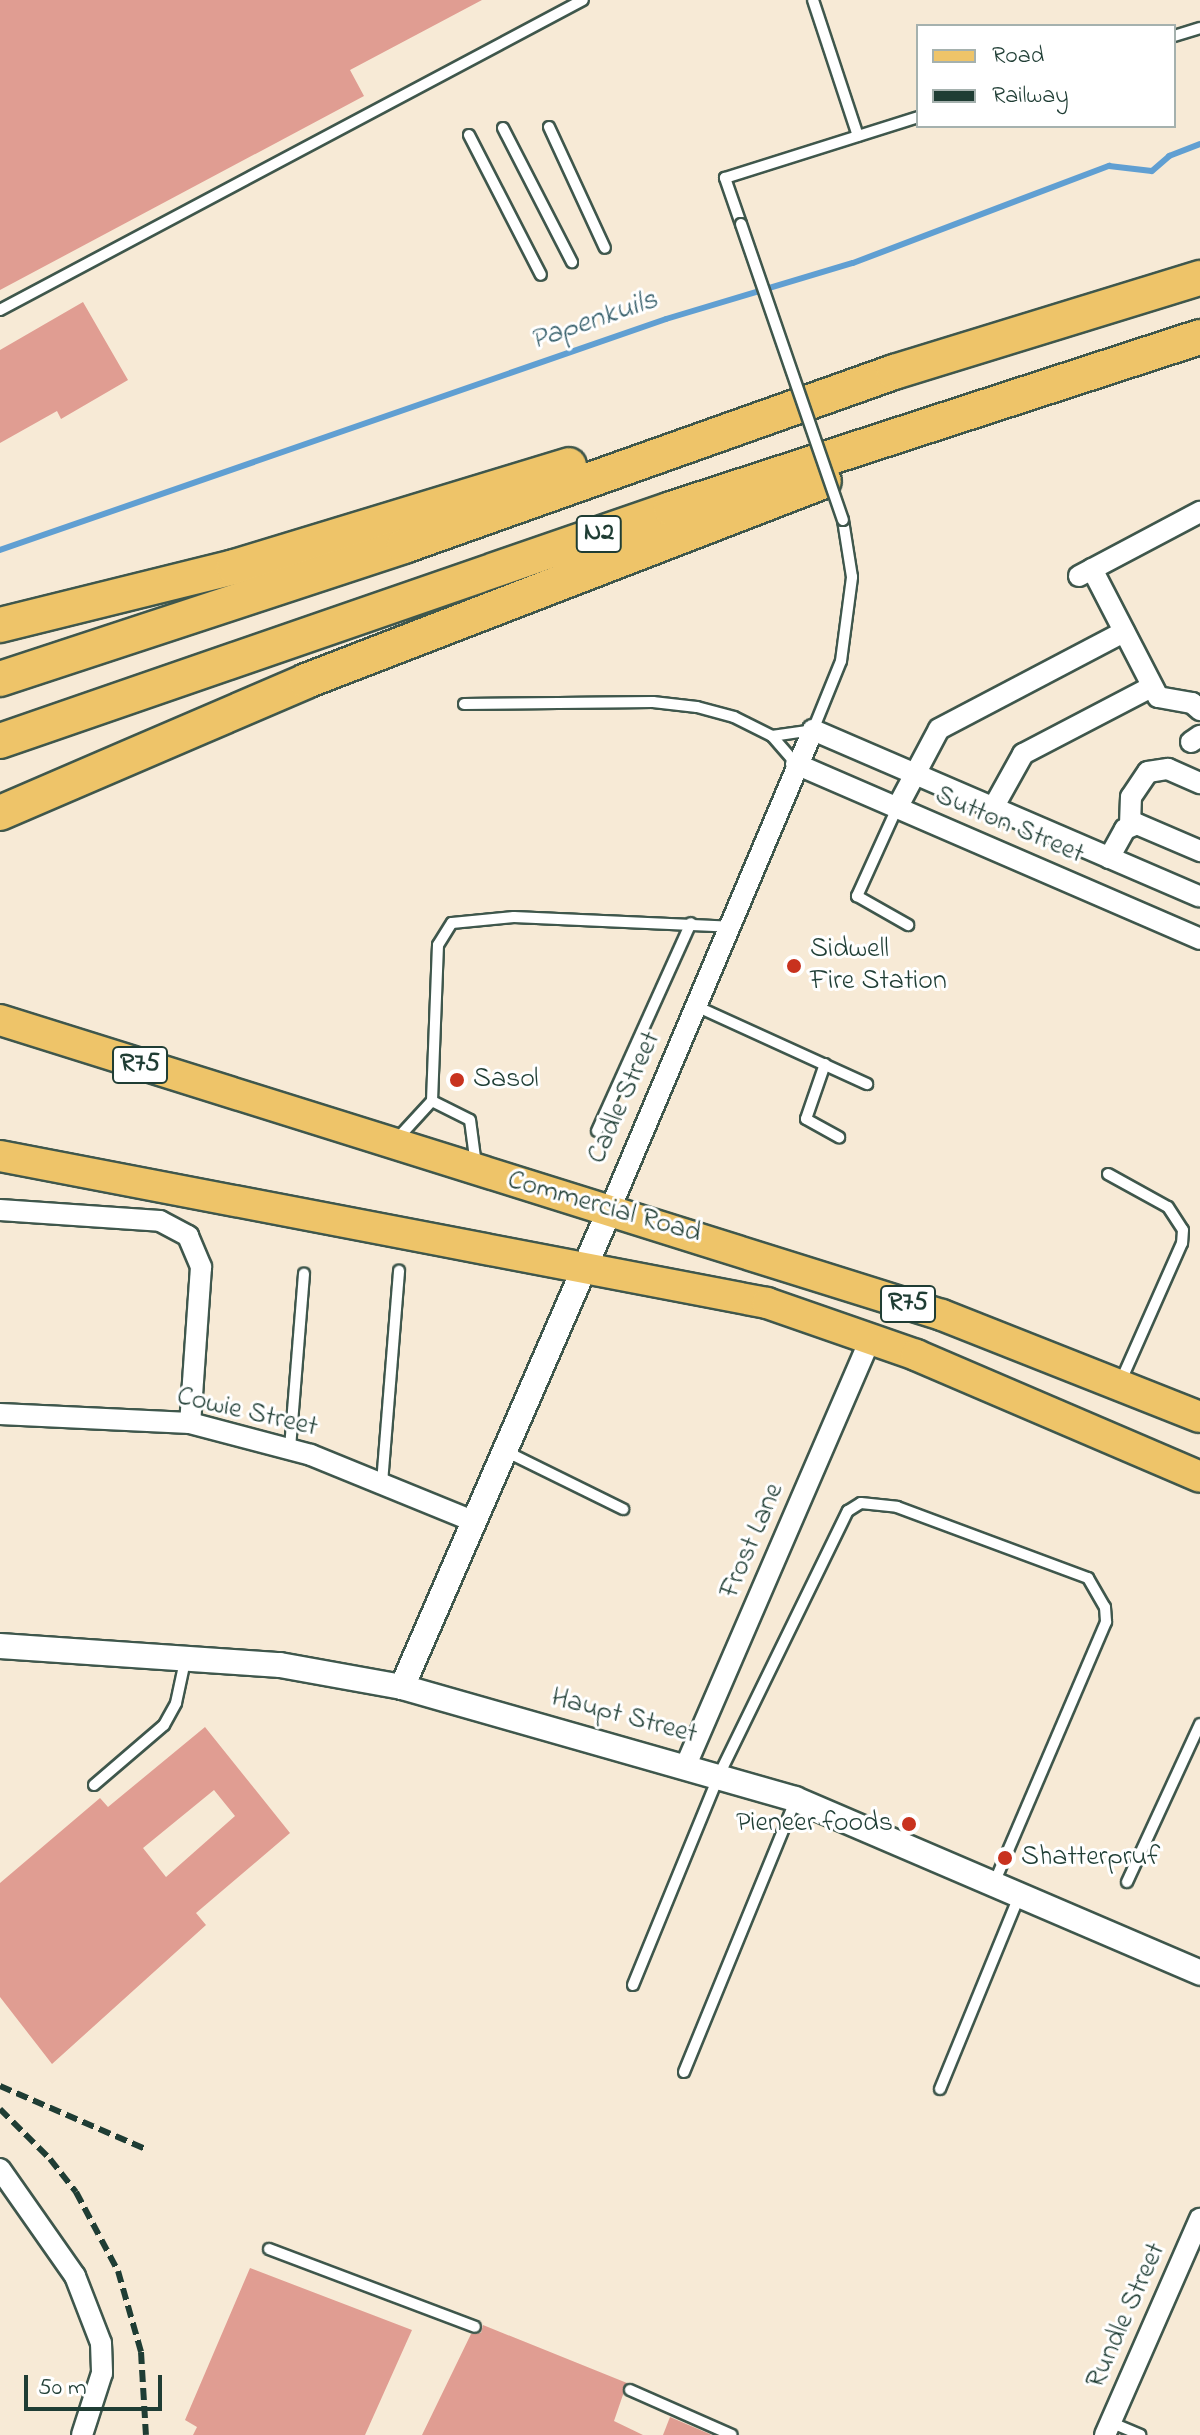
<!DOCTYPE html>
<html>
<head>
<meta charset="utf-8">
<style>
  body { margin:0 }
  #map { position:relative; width:1200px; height:2435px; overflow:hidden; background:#f7ead6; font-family:"Indie Flower",sans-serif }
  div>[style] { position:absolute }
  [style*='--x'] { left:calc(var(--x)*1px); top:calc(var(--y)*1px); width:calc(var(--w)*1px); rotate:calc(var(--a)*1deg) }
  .stream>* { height:6px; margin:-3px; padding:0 3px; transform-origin:3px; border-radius:3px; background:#609fd2 }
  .building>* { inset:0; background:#e09d92 }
  .roads { filter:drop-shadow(2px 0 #3f574c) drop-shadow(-2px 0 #3f574c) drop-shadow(0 2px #3f574c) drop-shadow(0 -2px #3f574c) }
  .service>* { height:10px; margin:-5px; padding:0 5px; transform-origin:5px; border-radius:5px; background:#fff }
  .minor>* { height:20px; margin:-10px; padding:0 10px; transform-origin:10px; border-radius:10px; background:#fff }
  .tertiary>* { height:24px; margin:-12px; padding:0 12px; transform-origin:12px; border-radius:12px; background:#fff }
  .primary>* { height:30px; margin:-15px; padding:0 15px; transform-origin:15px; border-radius:15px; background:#eec469 }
  .motorway>* { height:34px; margin:-17px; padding:0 17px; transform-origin:17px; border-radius:17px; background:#eec469 }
  .rail>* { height:6px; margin-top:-3px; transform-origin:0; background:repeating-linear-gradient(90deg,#1f3d34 0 12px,transparent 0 18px) }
  .bridges { filter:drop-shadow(2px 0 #3f574c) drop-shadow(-2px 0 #3f574c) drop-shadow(0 2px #3f574c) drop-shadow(0 -2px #3f574c) }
  .service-bridge>* { height:10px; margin:-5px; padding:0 5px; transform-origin:5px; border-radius:5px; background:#fff }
  .dots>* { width:22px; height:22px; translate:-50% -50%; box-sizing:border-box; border:4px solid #fff; border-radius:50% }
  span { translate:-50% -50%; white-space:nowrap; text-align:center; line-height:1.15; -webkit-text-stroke:6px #fff; paint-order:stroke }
  .shield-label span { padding:2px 6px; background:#fff; border:2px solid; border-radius:6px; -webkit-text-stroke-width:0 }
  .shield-label { font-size:26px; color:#1f3d34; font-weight:700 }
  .street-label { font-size:28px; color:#1f3d34 }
  .poi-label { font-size:28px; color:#1f3d34 }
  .left { translate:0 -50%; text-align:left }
  .right { translate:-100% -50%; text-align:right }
  .water-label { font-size:30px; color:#365f6b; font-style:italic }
  .legend { position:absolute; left:916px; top:24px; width:260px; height:104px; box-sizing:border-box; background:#fff; border:2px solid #a5b1ae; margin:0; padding:10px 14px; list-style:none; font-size:24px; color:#1f3d34 }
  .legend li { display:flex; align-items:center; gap:16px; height:40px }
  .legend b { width:40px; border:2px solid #a5b1ae }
  .scale { position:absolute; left:24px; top:2375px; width:138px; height:36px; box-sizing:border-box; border:4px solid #1f3d34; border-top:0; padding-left:10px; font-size:24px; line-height:28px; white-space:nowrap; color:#1f3d34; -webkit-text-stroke:6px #fff; paint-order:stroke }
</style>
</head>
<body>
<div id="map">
  <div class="stream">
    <div style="--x:0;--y:550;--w:705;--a:-19.13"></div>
    <div style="--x:666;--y:319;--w:195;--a:-16.7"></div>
    <div style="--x:853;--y:263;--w:274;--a:-20.8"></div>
    <div style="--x:1109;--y:166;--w:43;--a:6.6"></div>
    <div style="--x:1152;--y:171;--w:23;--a:-41"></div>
    <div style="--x:1169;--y:156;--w:33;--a:-21"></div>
  </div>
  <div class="building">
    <div style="clip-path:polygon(0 0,482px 0,350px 70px,364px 96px,0 290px)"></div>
    <div style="clip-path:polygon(83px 302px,128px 380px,61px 419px,57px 411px,0 443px,0 350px)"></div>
    <div style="clip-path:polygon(evenodd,205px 1727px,290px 1833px,196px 1913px,206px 1925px,52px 2064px,0 1997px,0 1883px,100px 1798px,108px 1807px,205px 1727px,214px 1790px,235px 1816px,166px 1877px,143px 1848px,214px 1790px)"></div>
    <div style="clip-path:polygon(250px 2268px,412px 2330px,365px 2435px,193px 2435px,197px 2427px,185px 2420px)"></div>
    <div style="clip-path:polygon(483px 2325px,627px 2383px,614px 2421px,643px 2435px,422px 2435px,471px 2334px,481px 2333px)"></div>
    <div style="clip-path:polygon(670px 2417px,712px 2435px,663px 2435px)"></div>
  </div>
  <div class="roads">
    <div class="service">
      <div style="--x:813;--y:0;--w:143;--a:71.7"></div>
      <div style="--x:1174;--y:36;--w:27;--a:-17"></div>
      <div style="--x:549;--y:127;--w:133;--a:65.2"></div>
      <div style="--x:503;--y:128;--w:151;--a:62.8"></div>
      <div style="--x:469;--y:135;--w:157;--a:62.8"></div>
      <div style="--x:741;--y:224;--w:49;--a:-109.2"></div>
      <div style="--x:725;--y:178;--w:202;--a:-17.5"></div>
      <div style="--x:0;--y:310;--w:660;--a:-28"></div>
      <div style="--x:464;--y:704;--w:189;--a:-0.6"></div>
      <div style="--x:653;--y:702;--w:44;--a:6.5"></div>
      <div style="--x:697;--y:707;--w:38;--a:15"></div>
      <div style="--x:734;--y:717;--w:42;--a:26.6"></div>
      <div style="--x:772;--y:736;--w:37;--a:49"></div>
      <div style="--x:772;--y:736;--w:41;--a:-8.3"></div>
      <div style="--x:813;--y:730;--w:74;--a:-67.9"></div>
      <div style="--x:841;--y:661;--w:85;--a:-82.5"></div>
      <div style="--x:852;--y:577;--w:58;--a:-99"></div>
      <div style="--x:897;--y:808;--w:97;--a:114.4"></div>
      <div style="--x:857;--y:896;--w:59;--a:29.6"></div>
      <div style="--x:698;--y:1007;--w:186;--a:24.5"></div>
      <div style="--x:825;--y:1064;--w:58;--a:109.1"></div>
      <div style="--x:806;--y:1119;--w:38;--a:29"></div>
      <div style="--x:432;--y:1101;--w:42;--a:26.6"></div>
      <div style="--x:470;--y:1120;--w:45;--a:82.4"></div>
      <div style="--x:597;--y:1131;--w:228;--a:-65.7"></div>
      <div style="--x:397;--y:1139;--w:52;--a:-47.4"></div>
      <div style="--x:432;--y:1101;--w:156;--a:-87.8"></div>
      <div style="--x:438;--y:945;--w:26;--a:-58"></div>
      <div style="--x:452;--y:923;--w:62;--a:-5.5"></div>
      <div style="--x:514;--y:917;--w:217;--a:2.6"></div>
      <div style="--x:1108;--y:1174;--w:68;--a:28.8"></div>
      <div style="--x:1168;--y:1207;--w:27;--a:57"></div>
      <div style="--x:1183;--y:1230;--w:13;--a:94"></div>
      <div style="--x:1182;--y:1243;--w:153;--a:113.9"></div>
      <div style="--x:290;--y:1448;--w:175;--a:-85.4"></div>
      <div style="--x:503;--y:1450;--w:134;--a:26.2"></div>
      <div style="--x:382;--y:1483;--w:213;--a:-85.4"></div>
      <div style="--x:94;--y:1785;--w:92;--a:-40.6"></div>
      <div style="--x:164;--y:1725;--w:25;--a:-61"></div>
      <div style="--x:176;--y:1703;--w:43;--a:-77.9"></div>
      <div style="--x:1127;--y:1882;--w:174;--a:-65.2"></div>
      <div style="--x:633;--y:1985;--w:227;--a:-67.7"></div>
      <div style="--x:719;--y:1775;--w:294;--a:-64"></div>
      <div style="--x:848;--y:1511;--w:15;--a:-32"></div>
      <div style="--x:861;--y:1503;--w:36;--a:6"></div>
      <div style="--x:897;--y:1507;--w:204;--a:20.4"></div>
      <div style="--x:1088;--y:1578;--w:34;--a:60"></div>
      <div style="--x:1105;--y:1607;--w:15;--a:86"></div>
      <div style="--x:1106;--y:1622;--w:284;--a:113.2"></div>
      <div style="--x:684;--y:2072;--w:293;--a:-67.7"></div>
      <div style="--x:940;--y:2089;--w:209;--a:-67.7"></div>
      <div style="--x:269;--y:2249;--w:220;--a:20.7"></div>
      <div style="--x:630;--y:2390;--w:111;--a:23.8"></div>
      <div style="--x:1110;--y:2422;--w:33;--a:23"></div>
    </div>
    <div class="minor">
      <div style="--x:1092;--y:569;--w:144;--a:62.7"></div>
      <div style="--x:1158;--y:697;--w:35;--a:10"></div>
      <div style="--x:1192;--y:703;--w:11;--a:41"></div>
      <div style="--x:1079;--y:576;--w:137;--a:-27.9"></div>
      <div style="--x:1191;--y:742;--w:11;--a:-34"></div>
      <div style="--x:796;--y:764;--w:440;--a:23.4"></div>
      <div style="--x:897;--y:808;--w:89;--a:-62"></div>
      <div style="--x:939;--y:729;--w:209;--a:-27.7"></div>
      <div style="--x:993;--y:808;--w:62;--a:-60.9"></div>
      <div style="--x:1023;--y:754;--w:144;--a:-27.6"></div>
      <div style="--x:1130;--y:825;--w:28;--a:-88"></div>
      <div style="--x:1131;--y:797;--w:30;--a:-56"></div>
      <div style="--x:1148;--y:772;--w:20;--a:-9"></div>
      <div style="--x:1168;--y:769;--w:35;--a:24"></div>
      <div style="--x:1109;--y:858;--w:33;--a:-61"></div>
      <div style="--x:1125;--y:829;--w:13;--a:-23"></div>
      <div style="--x:1137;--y:824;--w:69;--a:23.2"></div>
      <div style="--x:611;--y:1207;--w:518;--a:-67.05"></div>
      <div style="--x:813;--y:730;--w:421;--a:23.3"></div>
      <div style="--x:0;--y:1210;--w:160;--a:3.9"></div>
      <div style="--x:160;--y:1221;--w:32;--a:28"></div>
      <div style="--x:188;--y:1236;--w:34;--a:67"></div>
      <div style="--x:201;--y:1267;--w:156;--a:94"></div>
      <div style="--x:0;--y:1414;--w:190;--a:2.7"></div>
      <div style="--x:190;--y:1423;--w:125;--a:14.8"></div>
      <div style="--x:311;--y:1455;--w:172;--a:22.2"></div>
      <div style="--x:686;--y:1765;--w:463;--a:-66.6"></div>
      <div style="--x:0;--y:2169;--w:131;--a:55"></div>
      <div style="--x:75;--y:2276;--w:72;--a:68.8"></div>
      <div style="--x:101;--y:2343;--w:30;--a:88"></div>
      <div style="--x:102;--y:2373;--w:65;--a:107.9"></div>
      <div style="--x:1105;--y:2435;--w:236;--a:-66.3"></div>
    </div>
    <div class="tertiary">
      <div style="--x:0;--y:1646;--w:281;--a:3.9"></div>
      <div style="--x:280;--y:1665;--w:124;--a:10.2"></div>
      <div style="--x:402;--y:1687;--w:409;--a:15.9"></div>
      <div style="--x:795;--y:1799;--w:441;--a:23.2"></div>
      <div style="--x:402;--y:1687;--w:524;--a:-66.47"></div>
    </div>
    <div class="primary">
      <div style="--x:0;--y:1020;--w:987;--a:17.39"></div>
      <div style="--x:942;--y:1315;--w:277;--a:21.6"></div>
      <div style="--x:0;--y:1156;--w:781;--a:10.85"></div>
      <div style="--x:767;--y:1303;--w:158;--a:19.2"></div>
      <div style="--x:916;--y:1355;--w:309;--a:23.2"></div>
    </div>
    <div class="motorway">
      <div style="--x:0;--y:625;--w:241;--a:-13.9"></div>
      <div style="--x:234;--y:567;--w:350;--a:-16.9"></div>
      <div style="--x:0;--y:679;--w:425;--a:-18.2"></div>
      <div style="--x:404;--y:546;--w:520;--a:-19.55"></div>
      <div style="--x:894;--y:372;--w:320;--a:-17.1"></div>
      <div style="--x:0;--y:741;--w:710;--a:-19.07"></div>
      <div style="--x:671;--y:509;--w:556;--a:-18.01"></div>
      <div style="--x:0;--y:813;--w:333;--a:-23.3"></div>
      <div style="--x:306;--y:681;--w:555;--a:-21.11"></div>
    </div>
  </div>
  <div class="rail">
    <div style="--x:0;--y:2086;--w:161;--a:23.4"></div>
    <div style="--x:0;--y:2109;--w:71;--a:45"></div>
    <div style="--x:50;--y:2159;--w:42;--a:51.8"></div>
    <div style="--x:76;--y:2192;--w:89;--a:62"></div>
    <div style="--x:118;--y:2271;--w:84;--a:74.1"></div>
    <div style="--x:141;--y:2352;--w:83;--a:86.6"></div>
  </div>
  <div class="bridges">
    <div class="service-bridge">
      <div style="--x:741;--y:224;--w:313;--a:71"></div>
    </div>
  </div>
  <div class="dots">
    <div style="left:794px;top:966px;background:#c8321e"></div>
    <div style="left:457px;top:1080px;background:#c8321e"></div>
    <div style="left:909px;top:1824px;background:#c8321e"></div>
    <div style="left:1005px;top:1858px;background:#c8321e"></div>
  </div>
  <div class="shield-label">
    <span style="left:599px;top:534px">N2</span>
    <span style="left:140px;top:1065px">R75</span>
    <span style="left:908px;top:1304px">R75</span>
  </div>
  <div class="street-label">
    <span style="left:1009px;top:826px;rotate:23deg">Sutton Street</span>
    <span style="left:625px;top:1098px;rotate:-66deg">Cadle Street</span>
    <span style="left:604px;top:1208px;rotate:16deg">Commercial Road</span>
    <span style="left:247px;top:1413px;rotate:13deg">Cowie Street</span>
    <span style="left:753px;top:1541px;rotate:-67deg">Frost Lane</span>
    <span style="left:624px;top:1717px;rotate:15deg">Haupt Street</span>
    <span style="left:1127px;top:2316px;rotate:-66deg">Rundle Street</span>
  </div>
  <div class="poi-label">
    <span class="left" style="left:810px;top:966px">Sidwell<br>Fire Station</span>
    <span class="left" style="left:473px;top:1080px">Sasol</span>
    <span class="right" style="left:893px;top:1824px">Pieneer foods</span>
    <span class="left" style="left:1021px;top:1858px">Shatterpruf</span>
  </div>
  <div class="water-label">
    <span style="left:594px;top:321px;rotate:-19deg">Papenkuils</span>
  </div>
  <ul class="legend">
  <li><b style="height:10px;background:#eec469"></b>Road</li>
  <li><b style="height:10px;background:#1f3d34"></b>Railway</li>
  </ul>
  <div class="scale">50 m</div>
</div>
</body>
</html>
